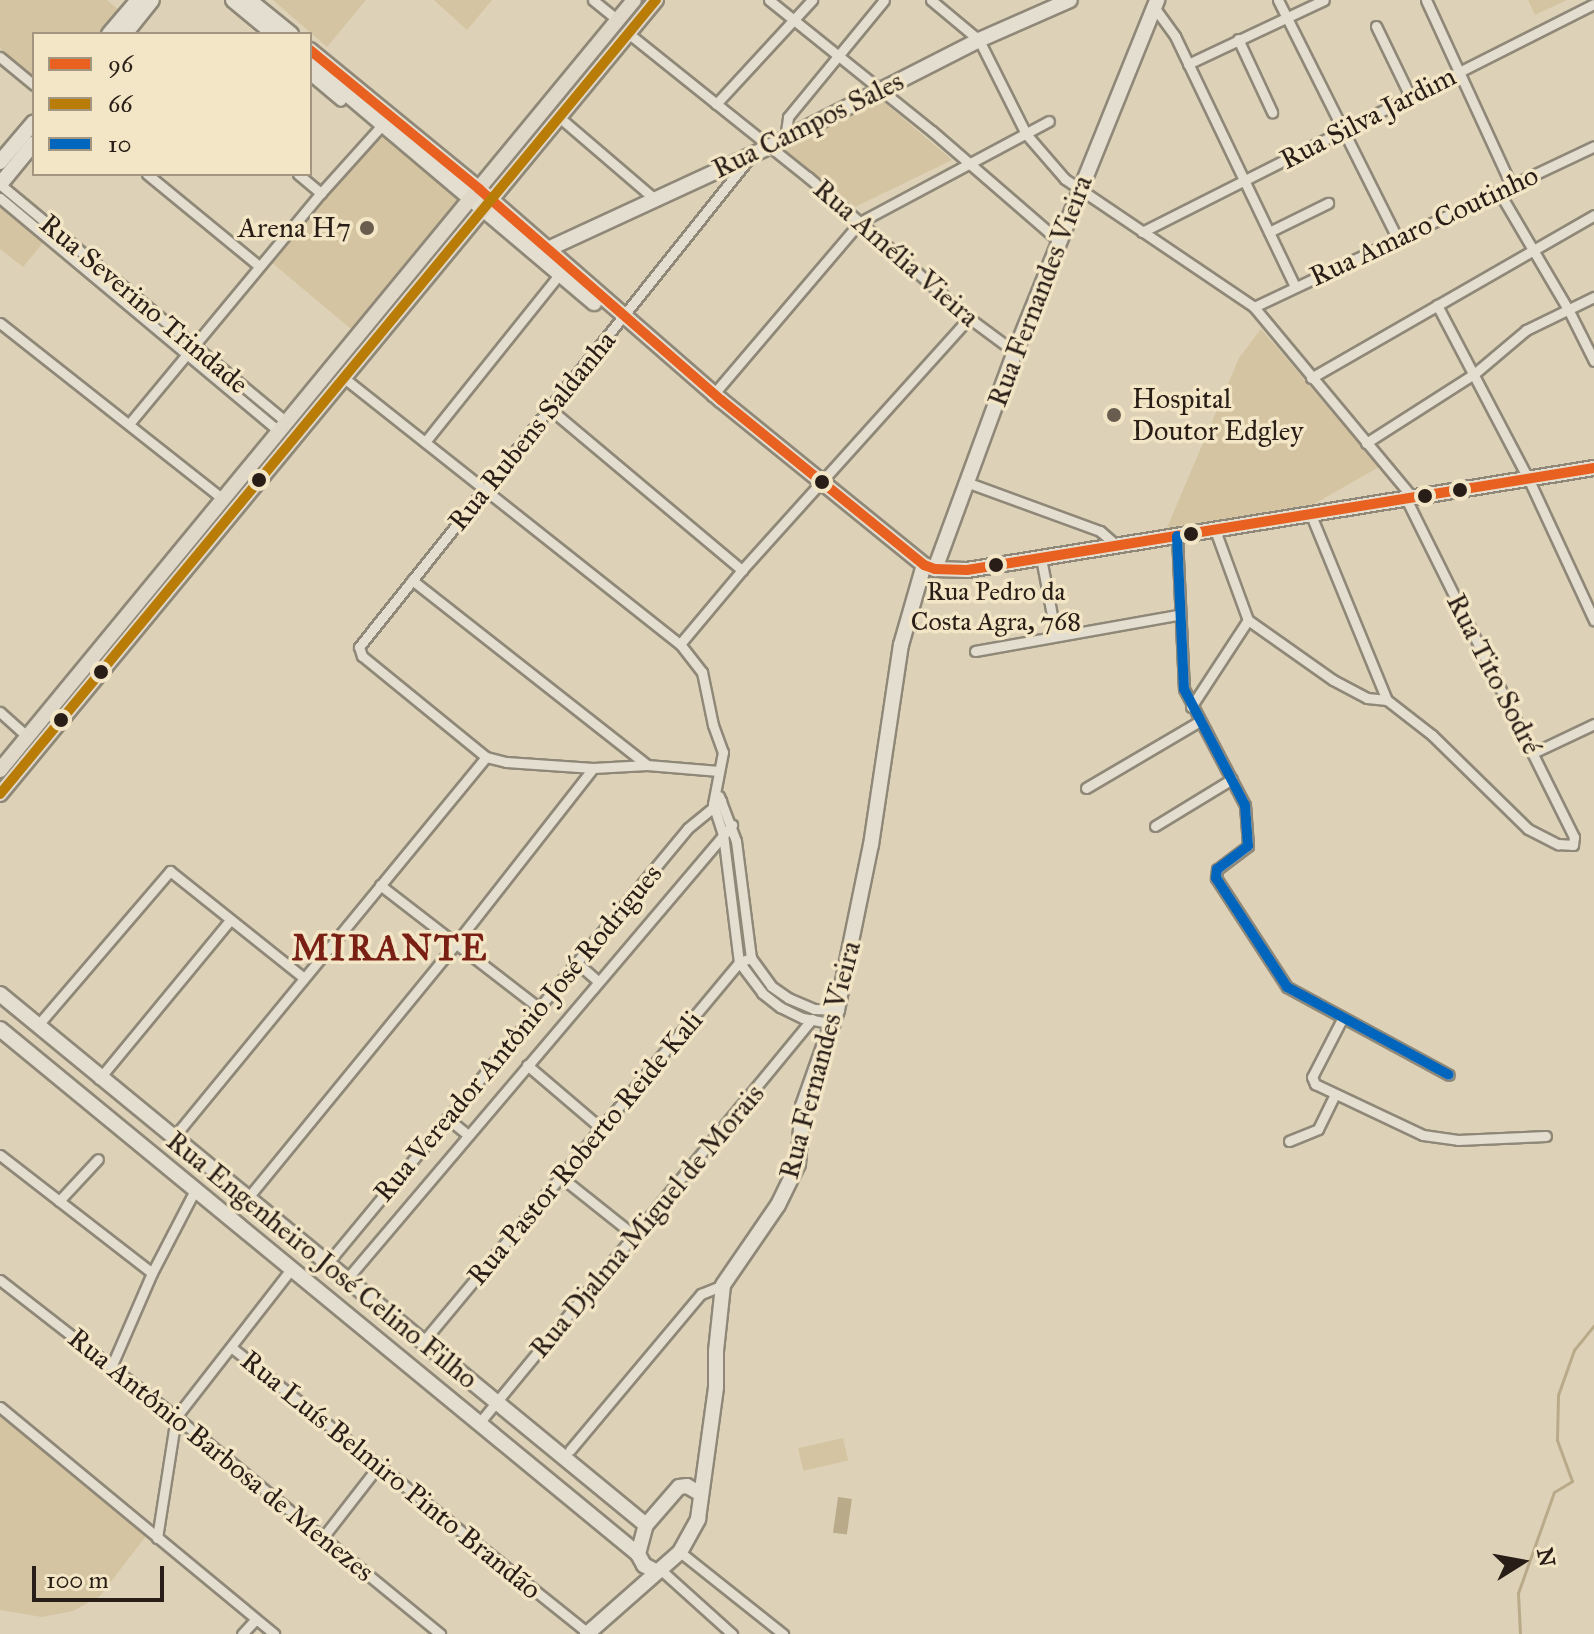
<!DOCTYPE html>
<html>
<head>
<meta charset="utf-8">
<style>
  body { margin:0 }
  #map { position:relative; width:1594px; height:1634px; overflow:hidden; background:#ddd2b7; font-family:"IM FELL Great Primer",serif }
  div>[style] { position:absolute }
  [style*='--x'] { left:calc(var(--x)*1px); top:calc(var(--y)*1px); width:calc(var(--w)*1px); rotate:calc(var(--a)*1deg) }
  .green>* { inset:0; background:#d4c4a1; transform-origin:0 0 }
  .water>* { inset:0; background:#b9aa8a; transform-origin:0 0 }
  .stream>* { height:3px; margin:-1.5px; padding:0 1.5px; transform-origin:1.5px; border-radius:1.5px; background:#b9aa8a }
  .roads { filter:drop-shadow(2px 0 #8f8878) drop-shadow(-2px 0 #8f8878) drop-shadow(0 2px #8f8878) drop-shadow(0 -2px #8f8878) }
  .street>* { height:9px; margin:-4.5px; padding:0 4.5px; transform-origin:4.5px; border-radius:4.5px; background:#e3ded0 }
  .secondary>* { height:14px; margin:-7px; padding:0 7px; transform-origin:7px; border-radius:7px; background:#e3ded0 }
  .primary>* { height:14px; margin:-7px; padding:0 7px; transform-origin:7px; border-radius:7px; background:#dfd8c9 }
  .bus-1>* { height:10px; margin:-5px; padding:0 5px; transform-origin:5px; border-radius:5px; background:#e86121 }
  .bus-2>* { height:10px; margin:-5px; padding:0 5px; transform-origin:5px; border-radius:5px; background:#b97d07 }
  .bus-3>* { height:10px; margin:-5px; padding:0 5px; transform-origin:5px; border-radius:5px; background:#0065bd }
  .dots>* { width:22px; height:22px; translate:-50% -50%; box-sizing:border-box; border:4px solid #f3e6c6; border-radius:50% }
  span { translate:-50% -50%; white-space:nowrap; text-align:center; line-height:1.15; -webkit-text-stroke:7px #f3e6c6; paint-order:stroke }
  .bus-label { font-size:26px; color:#291e17 }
  .street-label { font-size:28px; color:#291e17 }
  .poi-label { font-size:28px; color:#291e17 }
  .right { translate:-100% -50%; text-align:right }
  .left { translate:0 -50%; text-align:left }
  .district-label { font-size:36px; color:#7a1f14; font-weight:700; letter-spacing:2px }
  .legend { position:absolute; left:32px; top:32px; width:280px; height:144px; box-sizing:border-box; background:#f3e6c6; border:2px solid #a29680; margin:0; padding:10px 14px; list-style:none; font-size:24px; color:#291e17 }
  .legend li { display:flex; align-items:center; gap:16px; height:40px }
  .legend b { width:40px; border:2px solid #a29680 }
  .north { position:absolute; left:1482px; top:1522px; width:80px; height:80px; -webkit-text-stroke:6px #f3e6c6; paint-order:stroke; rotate:79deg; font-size:22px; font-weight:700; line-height:32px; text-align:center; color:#291e17 }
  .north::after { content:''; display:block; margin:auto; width:28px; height:36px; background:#291e17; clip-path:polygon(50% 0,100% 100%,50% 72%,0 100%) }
  .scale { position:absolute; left:32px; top:1566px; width:132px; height:36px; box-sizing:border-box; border:4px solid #291e17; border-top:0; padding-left:10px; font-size:24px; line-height:28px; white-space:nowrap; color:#291e17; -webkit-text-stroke:6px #f3e6c6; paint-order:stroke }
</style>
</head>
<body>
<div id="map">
  <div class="green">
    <div style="clip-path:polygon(0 0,107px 0,119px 10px,99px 34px,34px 34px,34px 77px,0 48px)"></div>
    <div style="clip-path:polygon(273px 0,366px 0,327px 47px)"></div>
    <div style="clip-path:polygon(434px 0,492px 0,467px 30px)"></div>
    <div style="clip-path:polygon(1528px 0,1567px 0,1535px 15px)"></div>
    <div style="clip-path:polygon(878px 97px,952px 160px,855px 207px,779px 145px)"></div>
    <div style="left:384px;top:127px;width:107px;height:176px;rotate:40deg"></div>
    <div style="clip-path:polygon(1px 190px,192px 346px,186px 352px,0 197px)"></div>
    <div style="clip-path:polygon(0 199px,46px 239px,23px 267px,0 249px)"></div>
    <div style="clip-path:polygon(1261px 329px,1379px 467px,1314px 504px,1167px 528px,1239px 358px)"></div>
    <div style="clip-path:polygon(0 1416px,146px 1536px,100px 1596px,73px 1611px,42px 1617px,0 1610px)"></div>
    <div style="left:843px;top:1438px;width:23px;height:46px;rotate:77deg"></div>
  </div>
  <div class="water">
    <div style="left:838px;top:1497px;width:14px;height:36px;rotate:8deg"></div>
  </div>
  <div class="stream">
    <div style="--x:1520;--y:1634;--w:41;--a:-92.8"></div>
    <div style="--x:1518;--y:1593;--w:107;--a:-70.4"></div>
    <div style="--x:1554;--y:1492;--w:21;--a:-31"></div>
    <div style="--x:1572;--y:1481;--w:44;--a:-110.1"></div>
    <div style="--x:1557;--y:1440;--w:45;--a:-88.7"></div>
    <div style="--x:1558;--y:1395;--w:48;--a:-70.4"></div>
    <div style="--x:1574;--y:1350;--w:32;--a:-51"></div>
  </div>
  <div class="roads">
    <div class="street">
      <div style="--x:593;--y:0;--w:32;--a:39"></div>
      <div style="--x:769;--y:0;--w:209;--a:38.8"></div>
      <div style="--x:932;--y:131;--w:168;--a:40.9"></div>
      <div style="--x:931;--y:0;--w:62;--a:39.8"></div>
      <div style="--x:979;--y:40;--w:105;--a:63.4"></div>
      <div style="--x:1026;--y:134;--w:60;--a:49.1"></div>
      <div style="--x:1065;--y:179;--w:228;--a:34.1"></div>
      <div style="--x:1254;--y:307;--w:249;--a:50.2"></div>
      <div style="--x:1278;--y:0;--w:268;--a:63.4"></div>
      <div style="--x:1426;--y:0;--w:204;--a:65.3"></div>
      <div style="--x:1154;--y:7;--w:36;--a:54"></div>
      <div style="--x:1175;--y:36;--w:278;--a:64.4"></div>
      <div style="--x:1376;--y:26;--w:78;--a:64.1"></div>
      <div style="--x:628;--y:33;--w:231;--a:38.7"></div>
      <div style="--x:808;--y:177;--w:214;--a:41.2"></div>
      <div style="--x:969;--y:318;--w:57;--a:36.5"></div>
      <div style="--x:1238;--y:39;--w:81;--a:65"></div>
      <div style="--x:0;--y:57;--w:44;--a:39.5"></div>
      <div style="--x:1188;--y:64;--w:150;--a:-25.2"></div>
      <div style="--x:310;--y:75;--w:40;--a:40"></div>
      <div style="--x:716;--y:104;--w:142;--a:-47.3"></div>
      <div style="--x:559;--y:117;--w:128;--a:40.6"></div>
      <div style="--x:785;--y:139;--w:22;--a:-82"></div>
      <div style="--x:788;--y:117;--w:151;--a:-50.6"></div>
      <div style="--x:147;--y:174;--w:145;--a:39.4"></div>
      <div style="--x:298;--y:174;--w:30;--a:40"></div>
      <div style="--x:2;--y:186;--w:369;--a:39.7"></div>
      <div style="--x:1499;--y:192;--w:136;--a:59.5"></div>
      <div style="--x:1568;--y:309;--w:58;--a:63.4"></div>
      <div style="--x:0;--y:198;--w:363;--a:39.9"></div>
      <div style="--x:1142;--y:232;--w:506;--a:-26.77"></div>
      <div style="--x:1269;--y:232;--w:66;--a:-26.2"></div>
      <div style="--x:1437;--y:305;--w:195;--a:62.3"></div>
      <div style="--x:1528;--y:478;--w:157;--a:65.1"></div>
      <div style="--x:1254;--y:307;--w:376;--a:-25.3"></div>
      <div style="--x:0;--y:323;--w:284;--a:38.3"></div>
      <div style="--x:344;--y:378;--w:429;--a:38.4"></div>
      <div style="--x:680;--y:644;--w:36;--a:52"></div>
      <div style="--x:702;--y:672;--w:54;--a:78.3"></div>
      <div style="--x:713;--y:725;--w:29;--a:70"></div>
      <div style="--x:723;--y:752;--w:53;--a:100.9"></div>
      <div style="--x:1311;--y:378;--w:327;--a:-29.9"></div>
      <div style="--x:712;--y:396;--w:228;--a:-49.6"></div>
      <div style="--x:860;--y:222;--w:214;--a:-28.1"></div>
      <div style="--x:550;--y:409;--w:251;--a:40"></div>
      <div style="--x:129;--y:424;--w:300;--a:-50.3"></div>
      <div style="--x:321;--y:193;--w:93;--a:-48.1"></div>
      <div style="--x:425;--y:442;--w:214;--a:-51.3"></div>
      <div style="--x:1366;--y:443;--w:128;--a:-32.6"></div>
      <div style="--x:1474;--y:374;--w:68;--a:-40.2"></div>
      <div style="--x:1526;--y:330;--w:76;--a:-25.9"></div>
      <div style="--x:966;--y:482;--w:143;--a:20.1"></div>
      <div style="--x:1100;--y:531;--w:23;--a:41"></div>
      <div style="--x:1311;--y:515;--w:200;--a:67.7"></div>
      <div style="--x:1215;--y:530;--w:96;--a:69.9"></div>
      <div style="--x:1177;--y:536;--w:153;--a:87.4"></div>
      <div style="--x:1184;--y:689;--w:131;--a:62.3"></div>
      <div style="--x:1245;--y:805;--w:41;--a:85.8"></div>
      <div style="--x:1248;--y:846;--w:39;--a:143"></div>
      <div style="--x:1217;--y:869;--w:9;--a:96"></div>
      <div style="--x:1216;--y:878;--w:130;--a:56.9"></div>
      <div style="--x:1287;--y:987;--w:184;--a:28.5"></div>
      <div style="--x:1041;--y:558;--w:79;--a:79.1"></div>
      <div style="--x:412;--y:580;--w:299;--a:38.2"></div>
      <div style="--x:647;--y:765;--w:72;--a:4.8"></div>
      <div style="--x:1248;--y:620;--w:104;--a:35.2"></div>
      <div style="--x:1333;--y:680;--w:38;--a:28"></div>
      <div style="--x:1367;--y:698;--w:20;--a:6"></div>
      <div style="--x:1387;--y:700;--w:57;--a:37.9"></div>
      <div style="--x:1432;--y:735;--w:134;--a:44.4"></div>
      <div style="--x:1528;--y:829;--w:34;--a:27"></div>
      <div style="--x:1558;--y:844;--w:15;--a:4"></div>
      <div style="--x:1573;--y:845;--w:8;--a:-83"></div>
      <div style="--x:1574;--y:837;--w:376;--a:-116.4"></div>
      <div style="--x:680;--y:644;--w:97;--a:-50"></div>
      <div style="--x:742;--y:570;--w:339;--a:-48"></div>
      <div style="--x:975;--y:651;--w:206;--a:-10.1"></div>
      <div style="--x:1191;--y:707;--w:104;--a:-56.8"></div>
      <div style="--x:0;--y:712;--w:38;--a:42"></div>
      <div style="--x:1533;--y:753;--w:68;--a:-25.4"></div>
      <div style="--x:647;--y:765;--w:54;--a:176.8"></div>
      <div style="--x:593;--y:768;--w:87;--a:-176.1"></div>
      <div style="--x:506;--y:762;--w:21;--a:-166"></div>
      <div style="--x:486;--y:757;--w:160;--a:-140.8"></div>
      <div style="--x:362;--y:656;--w:9;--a:-108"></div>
      <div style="--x:359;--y:647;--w:622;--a:-51.4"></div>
      <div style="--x:1086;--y:788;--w:130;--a:-30.5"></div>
      <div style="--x:719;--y:796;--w:48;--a:69.3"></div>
      <div style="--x:736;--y:841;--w:118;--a:82.7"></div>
      <div style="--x:751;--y:958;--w:34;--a:54"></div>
      <div style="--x:771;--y:986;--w:21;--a:35"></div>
      <div style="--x:788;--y:998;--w:28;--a:23"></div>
      <div style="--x:814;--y:1009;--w:23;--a:2"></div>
      <div style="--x:713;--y:804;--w:32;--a:72"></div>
      <div style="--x:723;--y:834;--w:129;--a:82.9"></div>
      <div style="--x:739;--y:962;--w:39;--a:53"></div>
      <div style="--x:762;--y:993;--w:23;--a:38"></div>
      <div style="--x:780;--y:1007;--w:25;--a:26"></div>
      <div style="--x:803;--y:1018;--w:32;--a:11"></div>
      <div style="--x:1155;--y:826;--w:90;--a:-31.4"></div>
      <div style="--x:380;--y:885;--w:200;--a:37.7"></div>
      <div style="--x:576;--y:962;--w:29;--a:41"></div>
      <div style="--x:1342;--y:1019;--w:65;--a:117.3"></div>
      <div style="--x:1312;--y:1077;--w:8;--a:67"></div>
      <div style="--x:1315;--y:1084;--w:119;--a:25.3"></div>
      <div style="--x:1423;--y:1135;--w:35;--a:8"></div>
      <div style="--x:1458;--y:1140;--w:88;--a:-2.6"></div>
      <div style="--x:38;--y:1025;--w:203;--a:-49.4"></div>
      <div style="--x:170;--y:871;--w:171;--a:38.6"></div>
      <div style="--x:527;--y:1065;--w:99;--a:40.5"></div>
      <div style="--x:99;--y:1079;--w:206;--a:-50.5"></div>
      <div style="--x:447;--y:1118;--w:27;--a:39"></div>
      <div style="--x:173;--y:1138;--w:493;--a:-50.6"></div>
      <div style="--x:1289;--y:1141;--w:31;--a:-22"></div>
      <div style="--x:1318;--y:1129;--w:39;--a:-64"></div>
      <div style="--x:0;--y:1155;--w:192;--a:37.8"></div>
      <div style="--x:561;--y:1177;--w:95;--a:38.6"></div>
      <div style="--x:246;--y:1200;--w:332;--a:-50.7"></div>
      <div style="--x:456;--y:943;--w:222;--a:-51.9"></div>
      <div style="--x:59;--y:1201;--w:57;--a:-47.1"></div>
      <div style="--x:326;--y:1265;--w:567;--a:-50.36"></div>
      <div style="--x:688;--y:828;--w:43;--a:-39.3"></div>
      <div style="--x:0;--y:1280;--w:223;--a:37.9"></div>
      <div style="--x:176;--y:1417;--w:342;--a:39.4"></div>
      <div style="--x:346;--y:1280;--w:597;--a:-49.69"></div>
      <div style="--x:422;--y:1343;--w:496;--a:-50.2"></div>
      <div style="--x:739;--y:962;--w:13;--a:-18"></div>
      <div style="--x:231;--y:1347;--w:457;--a:38.7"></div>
      <div style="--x:112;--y:1365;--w:100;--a:-66.5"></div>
      <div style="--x:152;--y:1273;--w:96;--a:-62.6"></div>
      <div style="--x:0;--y:1407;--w:356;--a:39.6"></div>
      <div style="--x:480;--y:1422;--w:522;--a:-50.52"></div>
      <div style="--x:570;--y:1450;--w:204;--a:-50"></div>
      <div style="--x:701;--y:1294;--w:24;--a:-22"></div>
      <div style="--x:324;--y:1536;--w:90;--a:-52.2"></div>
      <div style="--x:157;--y:1538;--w:122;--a:-81.1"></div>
      <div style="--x:176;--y:1417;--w:189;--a:-52.1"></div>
      <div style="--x:680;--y:1552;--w:132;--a:38.5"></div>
      <div style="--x:661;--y:1570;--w:96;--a:42"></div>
      <div style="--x:242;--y:1634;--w:19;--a:-47"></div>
    </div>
    <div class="secondary">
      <div style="--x:233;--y:0;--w:53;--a:39.7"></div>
      <div style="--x:249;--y:0;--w:54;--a:39"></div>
      <div style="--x:109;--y:34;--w:45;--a:-49.5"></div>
      <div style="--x:125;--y:34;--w:43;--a:-51.5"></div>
      <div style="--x:310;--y:50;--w:219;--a:39.4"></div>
      <div style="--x:479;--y:189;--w:321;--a:41.1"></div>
      <div style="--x:721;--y:400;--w:262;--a:39.1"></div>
      <div style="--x:924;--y:565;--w:12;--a:20"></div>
      <div style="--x:935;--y:569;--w:32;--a:2"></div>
      <div style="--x:967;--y:570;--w:635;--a:-9.24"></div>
      <div style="--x:310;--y:63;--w:372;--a:40.2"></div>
      <div style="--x:0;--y:162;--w:52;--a:-49.6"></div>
      <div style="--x:2;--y:182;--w:50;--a:-50.6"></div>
      <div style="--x:546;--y:250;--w:246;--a:-24.8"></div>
      <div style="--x:769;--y:147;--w:236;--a:-27"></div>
      <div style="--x:979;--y:40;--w:99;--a:-23.7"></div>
      <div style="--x:935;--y:569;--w:231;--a:-69.8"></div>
      <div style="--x:1015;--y:352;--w:380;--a:-68"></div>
      <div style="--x:0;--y:994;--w:836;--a:39.42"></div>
      <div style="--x:0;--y:1029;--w:826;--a:39.45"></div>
      <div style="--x:657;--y:1572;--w:15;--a:-152"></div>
      <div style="--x:644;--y:1565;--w:13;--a:-119"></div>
      <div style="--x:638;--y:1554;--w:30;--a:-75"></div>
      <div style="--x:646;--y:1525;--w:50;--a:-49"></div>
      <div style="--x:679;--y:1487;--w:8;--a:-7"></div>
      <div style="--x:687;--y:1486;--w:16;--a:30"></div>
      <div style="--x:587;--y:1634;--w:124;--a:-41.4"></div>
      <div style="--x:680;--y:1552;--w:38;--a:-61"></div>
      <div style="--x:698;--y:1519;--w:133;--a:-82.2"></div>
      <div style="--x:716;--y:1387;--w:36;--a:-90"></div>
      <div style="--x:716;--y:1351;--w:66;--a:-83.9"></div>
      <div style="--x:723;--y:1285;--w:97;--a:-55.5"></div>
      <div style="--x:778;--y:1205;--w:46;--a:-64"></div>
      <div style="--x:798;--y:1164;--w:58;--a:-85.1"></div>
      <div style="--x:803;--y:1106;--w:102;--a:-70.5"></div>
      <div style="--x:837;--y:1010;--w:168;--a:-78.4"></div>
      <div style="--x:871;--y:845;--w:202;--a:-81.5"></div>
      <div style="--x:901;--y:645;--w:83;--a:-74"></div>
    </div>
    <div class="primary">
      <div style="--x:0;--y:770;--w:997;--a:-50.53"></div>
      <div style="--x:0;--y:794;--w:1030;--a:-50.44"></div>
    </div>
  </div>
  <div class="bus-1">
    <div style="--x:310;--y:50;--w:219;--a:39.4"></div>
    <div style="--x:479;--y:189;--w:321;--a:41.1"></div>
    <div style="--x:721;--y:400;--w:262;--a:39.1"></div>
    <div style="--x:924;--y:565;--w:12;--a:20"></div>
    <div style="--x:935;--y:569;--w:32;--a:2"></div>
    <div style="--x:967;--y:570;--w:635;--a:-9.24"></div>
  </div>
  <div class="bus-2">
    <div style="--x:0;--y:794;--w:1030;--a:-50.44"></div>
  </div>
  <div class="bus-3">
    <div style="--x:1177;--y:536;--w:153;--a:87.4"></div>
    <div style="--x:1184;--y:689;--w:131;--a:62.3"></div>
    <div style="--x:1245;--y:805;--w:41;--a:85.8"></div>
    <div style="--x:1248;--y:846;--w:39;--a:143"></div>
    <div style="--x:1217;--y:869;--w:9;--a:96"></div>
    <div style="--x:1216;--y:878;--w:130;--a:56.9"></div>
    <div style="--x:1287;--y:987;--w:184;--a:28.5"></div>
  </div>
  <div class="dots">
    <div style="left:367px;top:228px;background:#685d4f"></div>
    <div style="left:1114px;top:415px;background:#685d4f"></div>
    <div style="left:259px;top:480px;background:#291e17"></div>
    <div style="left:822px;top:482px;background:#291e17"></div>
    <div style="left:1460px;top:490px;background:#291e17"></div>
    <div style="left:1425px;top:496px;background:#291e17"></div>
    <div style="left:1191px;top:534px;background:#291e17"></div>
    <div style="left:996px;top:565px;background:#291e17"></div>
    <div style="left:101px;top:672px;background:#291e17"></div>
    <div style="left:61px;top:720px;background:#291e17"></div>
  </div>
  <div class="bus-label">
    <span style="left:996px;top:607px">Rua Pedro da<br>Costa Agra, 768</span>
  </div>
  <div class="street-label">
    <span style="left:1368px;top:118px;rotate:-27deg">Rua Silva Jardim</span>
    <span style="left:808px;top:125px;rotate:-26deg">Rua Campos Sales</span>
    <span style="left:1424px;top:226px;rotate:-25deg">Rua Amaro Coutinho</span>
    <span style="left:896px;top:253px;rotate:41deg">Rua Amélia Vieira</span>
    <span style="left:1040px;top:291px;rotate:-69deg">Rua Fernandes Vieira</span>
    <span style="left:144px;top:304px;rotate:40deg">Rua Severino Trindade</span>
    <span style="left:532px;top:431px;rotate:-51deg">Rua Rubens Saldanha</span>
    <span style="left:1494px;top:674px;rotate:63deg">Rua Tito Sodré</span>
    <span style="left:518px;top:1033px;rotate:-50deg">Rua Vereador Antônio José Rodrigues</span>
    <span style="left:820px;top:1060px;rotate:-75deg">Rua Fernandes Vieira</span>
    <span style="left:585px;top:1148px;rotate:-50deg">Rua Pastor Roberto Reide Kali</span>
    <span style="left:647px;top:1221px;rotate:-50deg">Rua Djalma Miguel de Morais</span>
    <span style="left:322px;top:1260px;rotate:39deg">Rua Engenheiro José Celino Filho</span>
    <span style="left:221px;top:1455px;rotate:39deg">Rua Antônio Barbosa de Menezes</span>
    <span style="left:391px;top:1475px;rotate:39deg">Rua Luís Belmiro Pinto Brandão</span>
  </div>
  <div class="poi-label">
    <span class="right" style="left:351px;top:228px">Arena H7</span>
    <span class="left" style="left:1132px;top:415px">Hospital<br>Doutor Edgley</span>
  </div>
  <div class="district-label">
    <span style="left:390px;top:949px">MIRANTE</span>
  </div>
  <ul class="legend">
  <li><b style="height:10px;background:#e86121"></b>96</li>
  <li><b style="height:10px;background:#b97d07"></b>66</li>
  <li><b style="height:10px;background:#0065bd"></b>10</li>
  </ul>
  <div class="north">N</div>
  <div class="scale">100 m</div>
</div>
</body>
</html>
